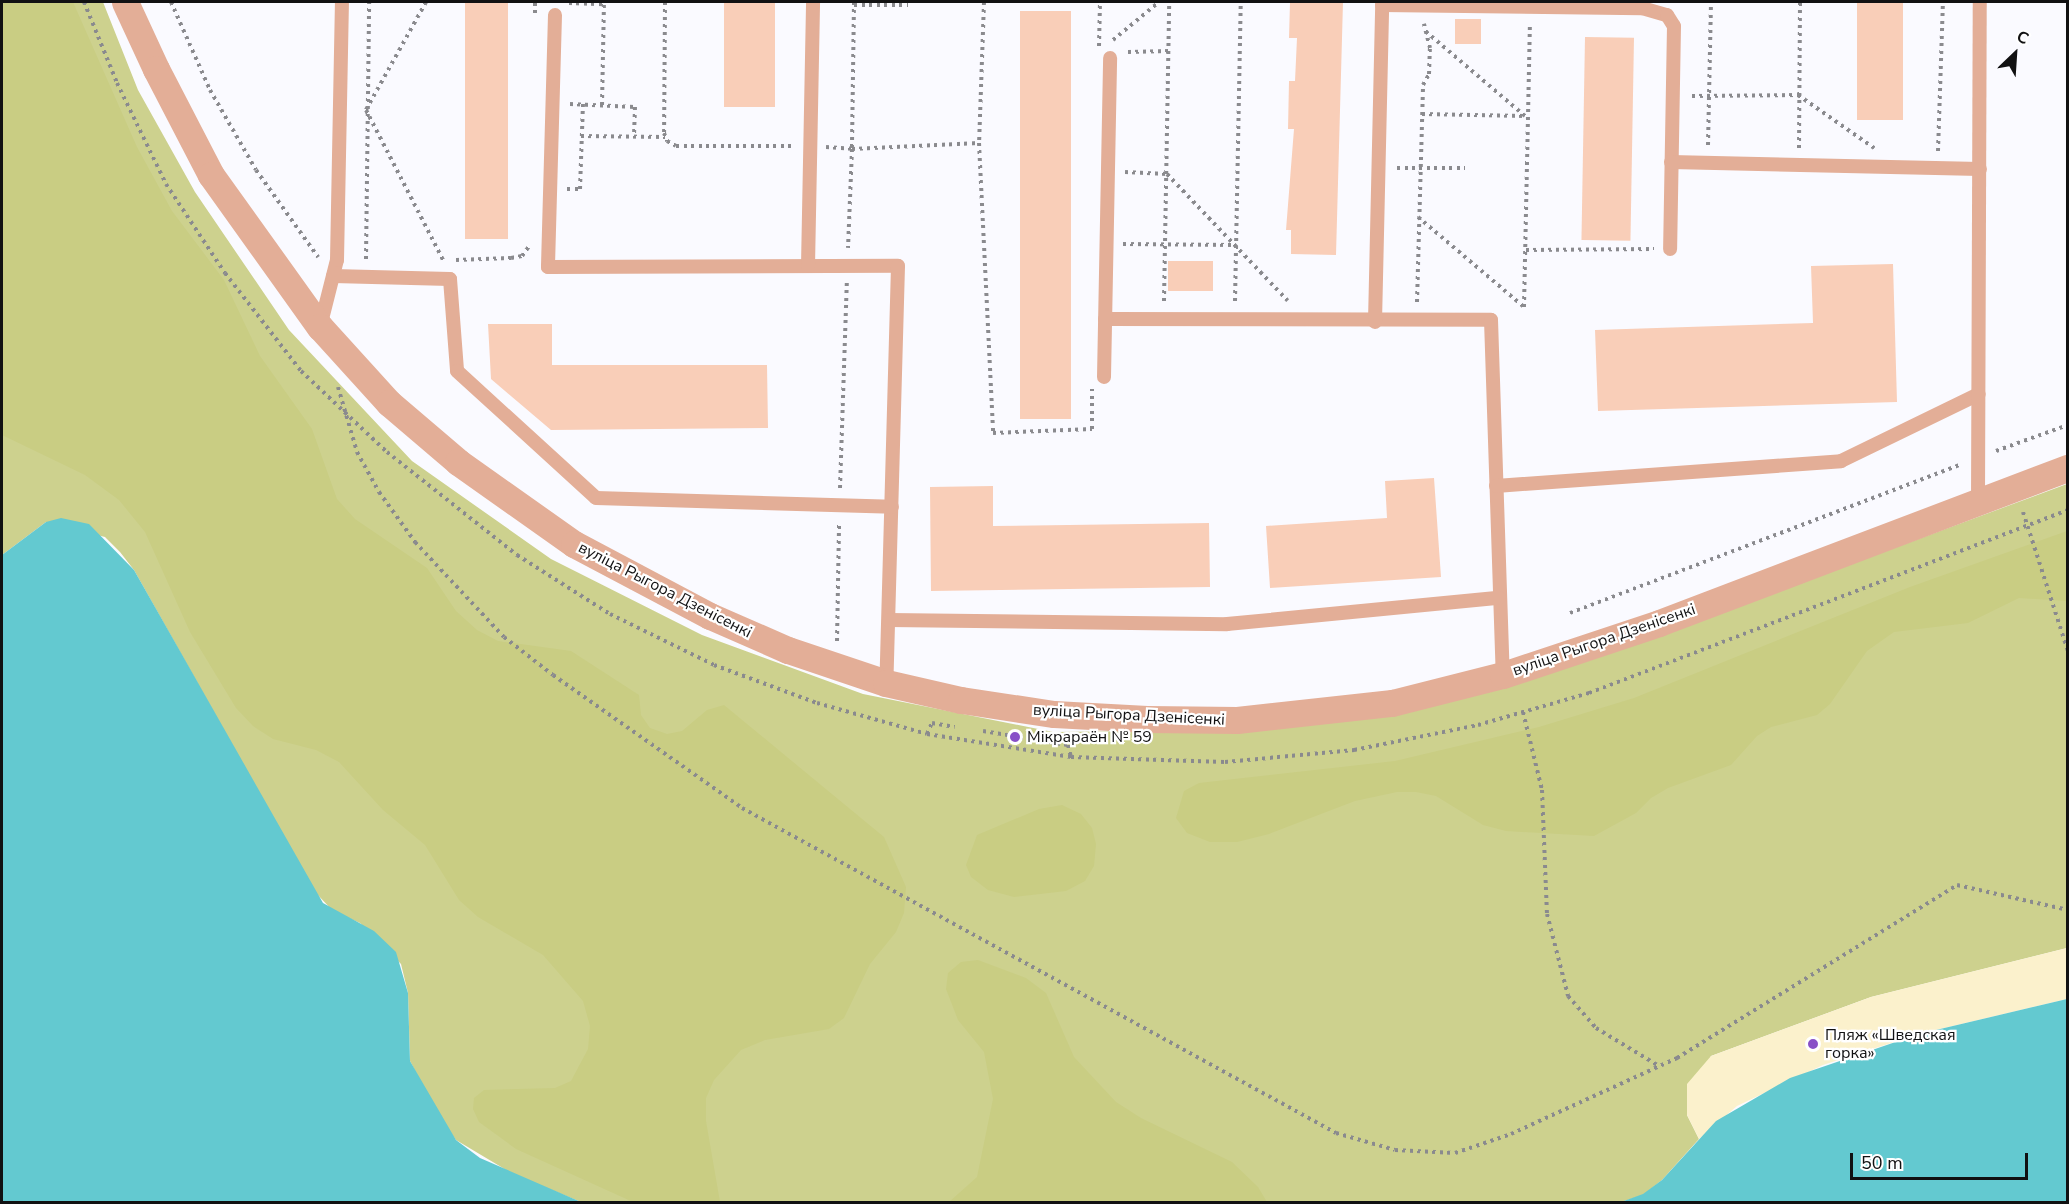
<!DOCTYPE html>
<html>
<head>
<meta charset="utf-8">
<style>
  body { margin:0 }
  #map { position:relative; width:2069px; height:1204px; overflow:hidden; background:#fafaff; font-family:"Nunito Sans",sans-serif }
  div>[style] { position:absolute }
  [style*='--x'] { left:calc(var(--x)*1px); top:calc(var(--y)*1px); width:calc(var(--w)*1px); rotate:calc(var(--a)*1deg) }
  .green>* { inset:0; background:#cdd18e }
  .forest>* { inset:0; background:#c9cd83 }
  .sand>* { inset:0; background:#fbf1cc }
  .water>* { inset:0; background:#63c9d0 }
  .building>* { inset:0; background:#f9ceb8; transform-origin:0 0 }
  .path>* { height:4px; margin-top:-2px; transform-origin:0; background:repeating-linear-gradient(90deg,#8a8a8e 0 3px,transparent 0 7.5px) }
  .lane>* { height:14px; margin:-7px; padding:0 7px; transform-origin:7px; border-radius:7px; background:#e3ae97 }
  .street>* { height:27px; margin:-13.5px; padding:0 13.5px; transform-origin:13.5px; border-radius:13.5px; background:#e3ae97 }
  .dots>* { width:16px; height:16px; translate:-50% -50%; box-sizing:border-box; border:3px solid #fff; border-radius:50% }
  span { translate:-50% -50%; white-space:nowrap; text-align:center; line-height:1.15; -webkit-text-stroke:4.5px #fff; paint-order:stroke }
  .street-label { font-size:16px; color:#111112 }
  .poi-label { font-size:16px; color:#111112 }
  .left { translate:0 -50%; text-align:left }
  .frame { position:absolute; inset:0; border:3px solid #111112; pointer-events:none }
  .north { position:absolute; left:1985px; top:24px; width:60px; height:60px; -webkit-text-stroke:4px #fff; paint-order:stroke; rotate:25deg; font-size:16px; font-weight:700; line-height:24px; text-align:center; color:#111112 }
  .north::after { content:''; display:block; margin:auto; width:21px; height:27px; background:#111112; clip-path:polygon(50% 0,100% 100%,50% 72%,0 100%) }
  .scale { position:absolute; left:1850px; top:1153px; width:178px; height:27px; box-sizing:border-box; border:3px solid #111112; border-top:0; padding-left:8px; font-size:18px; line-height:21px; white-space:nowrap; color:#111112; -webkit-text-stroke:4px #fff; paint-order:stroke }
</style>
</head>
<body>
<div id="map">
  <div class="green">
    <div style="clip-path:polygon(2px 2px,103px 2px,138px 90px,195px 192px,289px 330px,412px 461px,551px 559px,702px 635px,863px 694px,1053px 732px,1235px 730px,1662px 634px,2067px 484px,2067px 948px,1871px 997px,1711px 1056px,1687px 1115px,1699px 1139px,1662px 1180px,1643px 1195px,1621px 1202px,581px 1202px,513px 1174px,456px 1140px,440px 1118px,410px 1061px,408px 993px,401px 964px,360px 923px,333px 911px,315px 892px,134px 570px,120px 552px,105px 537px,46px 522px,2px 555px)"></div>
  </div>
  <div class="forest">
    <div style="clip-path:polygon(2px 2px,73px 2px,137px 147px,172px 211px,224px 280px,260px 356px,312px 429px,337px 499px,355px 519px,427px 568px,456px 611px,477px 630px,498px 641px,571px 651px,639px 695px,641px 715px,650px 728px,667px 734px,682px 731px,707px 710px,724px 705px,884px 837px,906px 887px,904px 913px,896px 932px,870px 964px,844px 1018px,829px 1029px,765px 1040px,741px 1050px,714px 1080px,706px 1098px,706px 1121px,720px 1202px,633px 1202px,516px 1149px,479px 1122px,473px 1109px,474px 1098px,484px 1090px,555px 1088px,571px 1081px,588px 1049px,590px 1026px,583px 1001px,543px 955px,478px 917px,459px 900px,425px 845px,383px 810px,339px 762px,316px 750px,273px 739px,253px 726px,236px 708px,190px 632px,145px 532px,119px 500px,85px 475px,2px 435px)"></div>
    <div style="clip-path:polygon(2067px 531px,2067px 601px,2019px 598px,1968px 623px,1894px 632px,1867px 651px,1830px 704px,1817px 715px,1771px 727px,1757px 736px,1731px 765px,1668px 788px,1651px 798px,1636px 813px,1594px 836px,1506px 831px,1483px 825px,1436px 796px,1416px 792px,1397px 792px,1355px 801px,1269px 834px,1237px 842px,1210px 842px,1187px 833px,1176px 818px,1184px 791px,1199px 783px,1395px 761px,1539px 727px,1634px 698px,1910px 587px)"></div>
    <div style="clip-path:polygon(1062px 805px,1081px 814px,1092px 828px,1096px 844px,1094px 866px,1085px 881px,1066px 891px,1014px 897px,988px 890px,971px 877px,966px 865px,977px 835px,1039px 809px)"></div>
    <div style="clip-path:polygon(978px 960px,1026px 978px,1046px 993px,1074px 1057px,1116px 1102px,1141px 1118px,1232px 1162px,1258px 1187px,1267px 1202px,949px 1202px,977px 1177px,993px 1099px,984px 1052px,958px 1020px,946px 989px,948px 973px,961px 962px)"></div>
  </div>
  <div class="sand">
    <div style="clip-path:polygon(2067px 948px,2067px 999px,1919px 1034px,1823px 1065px,1737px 1106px,1699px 1139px,1687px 1115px,1687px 1084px,1711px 1056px,1871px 997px)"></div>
  </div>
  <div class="water">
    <div style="clip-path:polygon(61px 518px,89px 524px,134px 570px,323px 903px,374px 931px,396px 952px,408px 993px,410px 1061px,456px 1140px,480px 1158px,581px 1202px,2px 1202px,2px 555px,46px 522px)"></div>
    <div style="clip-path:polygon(2067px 999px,2067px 1202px,1621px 1202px,1643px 1194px,1662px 1180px,1716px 1121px,1790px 1078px,1919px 1034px)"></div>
  </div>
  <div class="building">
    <div style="left:465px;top:2px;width:43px;height:237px"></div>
    <div style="left:724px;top:2px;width:51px;height:105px"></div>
    <div style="clip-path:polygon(1290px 2px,1343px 2px,1336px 255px,1291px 254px,1291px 230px,1286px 230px,1294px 129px,1288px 129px,1289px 81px,1295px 81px,1297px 38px,1289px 38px)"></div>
    <div style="left:1857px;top:2px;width:46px;height:118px"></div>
    <div style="left:1020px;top:11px;width:51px;height:408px"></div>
    <div style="left:1455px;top:19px;width:26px;height:25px"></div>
    <div style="left:1585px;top:37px;width:49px;height:203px;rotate:1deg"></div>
    <div style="left:1168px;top:261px;width:45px;height:30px"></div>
    <div style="clip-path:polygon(1893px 264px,1897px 402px,1598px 411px,1595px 330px,1813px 323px,1811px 266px)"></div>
    <div style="clip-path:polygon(488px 324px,552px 324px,552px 365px,767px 365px,768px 428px,551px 430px,491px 379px)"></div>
    <div style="clip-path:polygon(1434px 478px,1441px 577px,1270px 588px,1266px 526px,1387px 518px,1385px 481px)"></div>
    <div style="clip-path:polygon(993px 486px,993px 526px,1209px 523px,1210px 587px,931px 591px,930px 487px)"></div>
  </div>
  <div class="path">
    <div style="--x:84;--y:2;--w:87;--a:67.8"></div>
    <div style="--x:117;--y:83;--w:112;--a:64.1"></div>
    <div style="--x:166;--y:184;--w:107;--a:56.5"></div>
    <div style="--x:225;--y:273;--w:124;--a:52.2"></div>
    <div style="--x:301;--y:371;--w:118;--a:43.3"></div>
    <div style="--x:387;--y:452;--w:166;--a:38.4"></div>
    <div style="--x:517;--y:555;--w:110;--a:32.4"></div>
    <div style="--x:610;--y:614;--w:116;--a:26.1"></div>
    <div style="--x:714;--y:665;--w:110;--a:20.3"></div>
    <div style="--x:817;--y:703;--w:114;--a:15.7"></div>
    <div style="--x:927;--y:734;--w:146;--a:9.1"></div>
    <div style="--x:1071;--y:757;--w:154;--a:1.9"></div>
    <div style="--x:1225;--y:762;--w:130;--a:-5.3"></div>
    <div style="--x:1354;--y:750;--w:126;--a:-11.4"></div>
    <div style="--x:1478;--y:725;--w:116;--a:-16.1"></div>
    <div style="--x:1589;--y:693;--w:513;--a:-20.91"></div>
    <div style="--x:171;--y:2;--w:96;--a:66.1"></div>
    <div style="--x:210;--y:90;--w:92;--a:60.1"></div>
    <div style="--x:256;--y:170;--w:107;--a:54.5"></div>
    <div style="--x:426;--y:2;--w:124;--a:119.1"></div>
    <div style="--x:366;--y:110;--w:169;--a:62.8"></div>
    <div style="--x:665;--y:2;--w:131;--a:90.4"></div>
    <div style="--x:664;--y:133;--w:9;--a:69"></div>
    <div style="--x:667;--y:141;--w:10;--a:29"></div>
    <div style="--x:676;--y:146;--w:116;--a:0"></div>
    <div style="--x:854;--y:2;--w:147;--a:90.8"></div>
    <div style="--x:852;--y:149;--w:127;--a:-2.7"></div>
    <div style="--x:984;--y:2;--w:141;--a:92"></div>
    <div style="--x:979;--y:143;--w:290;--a:87.2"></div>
    <div style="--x:993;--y:433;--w:99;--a:-2.3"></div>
    <div style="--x:1092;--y:429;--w:40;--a:-90"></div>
    <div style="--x:569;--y:3;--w:35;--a:2"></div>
    <div style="--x:854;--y:5;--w:54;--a:0"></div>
    <div style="--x:535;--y:13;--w:11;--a:-90"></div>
    <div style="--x:1113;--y:40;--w:60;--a:-39.6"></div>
    <div style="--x:1099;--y:46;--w:44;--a:-88.7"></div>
    <div style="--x:1128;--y:52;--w:41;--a:-1.4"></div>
    <div style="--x:1692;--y:96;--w:106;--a:-0.5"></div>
    <div style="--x:1798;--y:95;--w:93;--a:34.9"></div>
    <div style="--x:570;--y:104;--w:65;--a:2.6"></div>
    <div style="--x:635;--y:107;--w:29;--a:92"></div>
    <div style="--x:602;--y:105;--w:103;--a:-88.9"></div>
    <div style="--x:1422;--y:114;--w:103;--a:1.1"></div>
    <div style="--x:1525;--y:116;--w:133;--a:-139.6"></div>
    <div style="--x:581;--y:136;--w:84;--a:0.7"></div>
    <div style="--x:1708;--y:145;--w:143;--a:-88.8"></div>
    <div style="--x:826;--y:147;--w:26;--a:4"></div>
    <div style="--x:852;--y:149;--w:99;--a:92.3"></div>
    <div style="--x:1799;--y:148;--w:146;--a:-89.6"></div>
    <div style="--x:1938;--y:151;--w:149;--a:-88.1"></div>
    <div style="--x:1397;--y:168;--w:68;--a:0"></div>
    <div style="--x:1125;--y:172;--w:42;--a:2.7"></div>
    <div style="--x:1167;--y:174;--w:175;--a:46.4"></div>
    <div style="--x:567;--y:189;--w:13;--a:0"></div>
    <div style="--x:580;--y:189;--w:85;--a:-88"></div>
    <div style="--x:1418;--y:217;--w:139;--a:40.3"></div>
    <div style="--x:1524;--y:307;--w:282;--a:-88.8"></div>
    <div style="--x:1123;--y:244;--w:112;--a:0.5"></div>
    <div style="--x:1526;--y:250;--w:128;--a:-0.4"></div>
    <div style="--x:366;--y:259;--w:257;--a:-89.3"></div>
    <div style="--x:456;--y:260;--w:55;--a:-2.1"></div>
    <div style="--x:511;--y:258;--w:11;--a:-10"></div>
    <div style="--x:522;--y:256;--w:14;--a:-54"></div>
    <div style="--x:1164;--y:301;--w:299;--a:-89"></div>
    <div style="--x:1235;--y:301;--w:299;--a:-88.9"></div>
    <div style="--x:1417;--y:302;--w:217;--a:-88.4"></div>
    <div style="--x:1423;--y:85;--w:13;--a:-61"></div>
    <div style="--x:1429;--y:74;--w:26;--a:-88"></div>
    <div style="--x:1430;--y:48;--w:25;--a:-104"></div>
    <div style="--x:338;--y:387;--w:68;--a:73.7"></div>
    <div style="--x:357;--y:452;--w:46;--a:61.2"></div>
    <div style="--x:379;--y:492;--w:62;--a:54.2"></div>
    <div style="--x:415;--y:542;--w:130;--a:46.9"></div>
    <div style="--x:504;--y:637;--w:62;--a:37.8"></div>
    <div style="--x:553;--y:675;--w:231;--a:35.1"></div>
    <div style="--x:742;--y:808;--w:677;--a:28.68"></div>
    <div style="--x:1336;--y:1133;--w:61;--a:16.1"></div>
    <div style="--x:1395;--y:1150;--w:60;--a:2.9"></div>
    <div style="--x:1455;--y:1153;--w:59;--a:-18.7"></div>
    <div style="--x:1511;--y:1134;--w:183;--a:-24.6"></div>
    <div style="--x:1677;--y:1058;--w:329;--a:-31.7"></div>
    <div style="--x:1957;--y:885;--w:114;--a:12.7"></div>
    <div style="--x:1996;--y:451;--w:77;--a:-19.9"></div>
    <div style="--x:840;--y:488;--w:206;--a:-88.1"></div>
    <div style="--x:2023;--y:512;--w:146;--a:72.1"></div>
    <div style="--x:1570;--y:613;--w:419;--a:-20.8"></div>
    <div style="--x:837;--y:641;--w:119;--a:-89"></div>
    <div style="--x:1523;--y:712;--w:80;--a:76.3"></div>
    <div style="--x:1542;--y:790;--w:124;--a:87.7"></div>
    <div style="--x:1547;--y:914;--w:85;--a:75.6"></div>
    <div style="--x:1568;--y:996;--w:43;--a:48.8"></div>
    <div style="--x:1596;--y:1028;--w:74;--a:31.1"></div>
    <div style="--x:983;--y:731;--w:86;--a:9.4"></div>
    <div style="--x:1068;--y:745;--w:12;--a:76"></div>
    <div style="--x:927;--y:734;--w:12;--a:-66"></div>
    <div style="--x:932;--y:723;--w:23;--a:10"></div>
  </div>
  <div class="lane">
    <div style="--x:1382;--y:5;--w:260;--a:0.7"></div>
    <div style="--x:1642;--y:8;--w:26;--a:16"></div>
    <div style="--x:1667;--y:15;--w:13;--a:58"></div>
    <div style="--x:1674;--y:26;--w:223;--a:91"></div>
    <div style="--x:555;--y:15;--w:252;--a:91.6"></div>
    <div style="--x:548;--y:267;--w:350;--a:-0.2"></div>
    <div style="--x:898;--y:266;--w:417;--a:91.6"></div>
    <div style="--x:1671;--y:162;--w:309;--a:1.3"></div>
    <div style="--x:808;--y:266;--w:264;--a:-88.9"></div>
    <div style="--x:333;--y:276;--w:117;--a:1.5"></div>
    <div style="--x:450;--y:279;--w:92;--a:85.6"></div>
    <div style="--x:457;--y:371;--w:188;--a:42.4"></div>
    <div style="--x:596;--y:498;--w:296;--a:1.7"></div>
    <div style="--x:1105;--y:319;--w:386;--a:0.1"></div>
    <div style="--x:1491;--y:320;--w:355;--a:88.1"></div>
    <div style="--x:1375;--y:322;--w:320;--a:-88.7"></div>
    <div style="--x:320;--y:327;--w:69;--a:-75.8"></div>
    <div style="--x:337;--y:260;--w:258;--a:-88.9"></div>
    <div style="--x:1104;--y:377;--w:319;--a:-88.9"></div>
    <div style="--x:1496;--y:486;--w:346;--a:-4.1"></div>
    <div style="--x:1841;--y:461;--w:153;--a:-25.9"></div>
    <div style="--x:1978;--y:501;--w:499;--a:-89.8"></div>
    <div style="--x:889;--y:620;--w:338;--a:0.7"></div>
    <div style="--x:1227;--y:624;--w:273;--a:-5.5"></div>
  </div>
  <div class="street">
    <div style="--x:125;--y:2;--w:74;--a:65.2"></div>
    <div style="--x:156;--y:69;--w:119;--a:62.6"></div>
    <div style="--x:211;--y:175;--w:187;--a:54.4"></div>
    <div style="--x:320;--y:327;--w:103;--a:47.8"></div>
    <div style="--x:389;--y:403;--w:91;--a:40.5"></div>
    <div style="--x:458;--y:462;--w:142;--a:35.3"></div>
    <div style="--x:574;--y:544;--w:154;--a:27.9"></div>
    <div style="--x:710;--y:616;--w:85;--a:23.6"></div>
    <div style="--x:788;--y:650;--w:103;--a:18.6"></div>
    <div style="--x:886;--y:683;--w:77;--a:12.8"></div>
    <div style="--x:961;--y:700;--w:94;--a:8.6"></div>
    <div style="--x:1054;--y:714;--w:93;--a:3.1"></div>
    <div style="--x:1147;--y:719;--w:90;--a:0.6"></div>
    <div style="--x:1237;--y:720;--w:156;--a:-6.3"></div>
    <div style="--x:1392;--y:703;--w:114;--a:-14.2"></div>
    <div style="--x:1503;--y:675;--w:164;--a:-18.4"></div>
    <div style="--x:1659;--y:623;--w:437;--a:-20.8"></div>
  </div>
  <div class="dots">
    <div style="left:1015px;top:737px;background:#8850c7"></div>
    <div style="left:1813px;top:1044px;background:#8850c7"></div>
  </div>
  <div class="street-label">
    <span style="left:665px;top:590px;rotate:27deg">вуліца Рыгора Дзенісенкі</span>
    <span style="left:1604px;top:640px;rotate:-19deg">вуліца Рыгора Дзенісенкі</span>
    <span style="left:1129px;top:715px;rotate:3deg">вуліца Рыгора Дзенісенкі</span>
  </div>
  <div class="poi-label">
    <span class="left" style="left:1027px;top:737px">Мікрараён № 59</span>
    <span class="left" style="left:1825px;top:1044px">Пляж «Шведская<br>горка»</span>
  </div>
  <div class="frame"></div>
  <div class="north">С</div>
  <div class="scale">50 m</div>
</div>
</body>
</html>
